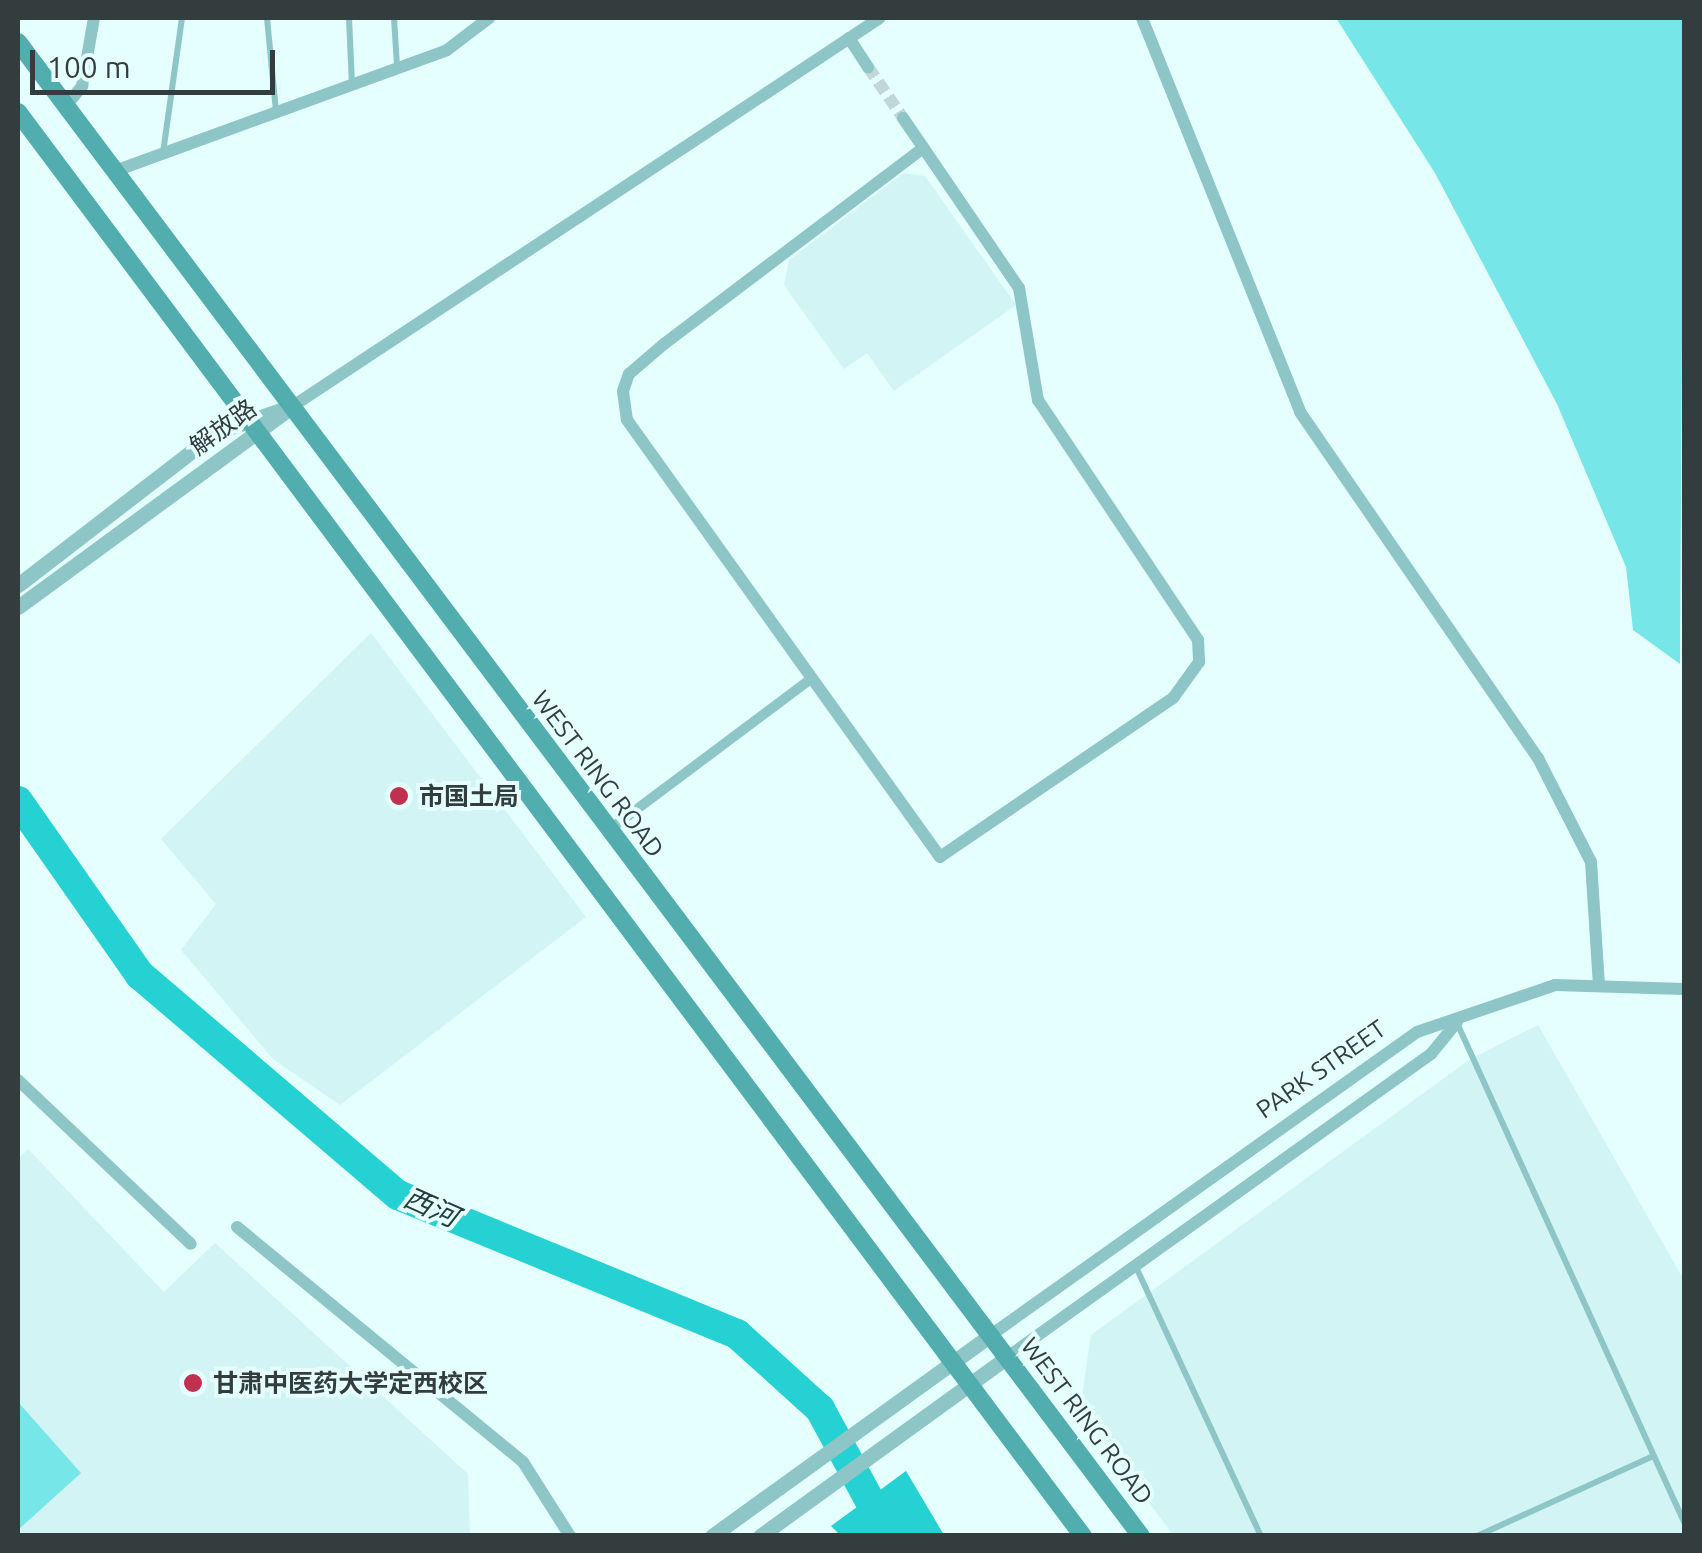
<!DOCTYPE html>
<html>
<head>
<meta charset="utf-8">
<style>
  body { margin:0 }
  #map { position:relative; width:1702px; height:1553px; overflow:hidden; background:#e5fefe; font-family:Ubuntu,"Noto Sans SC",sans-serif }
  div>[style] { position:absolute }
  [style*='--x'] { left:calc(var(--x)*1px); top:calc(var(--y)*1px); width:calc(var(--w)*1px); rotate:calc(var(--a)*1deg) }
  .built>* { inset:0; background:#d2f4f4 }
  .green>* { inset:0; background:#77e6e8 }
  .water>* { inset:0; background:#26d1d4 }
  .river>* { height:30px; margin:-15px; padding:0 15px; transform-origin:15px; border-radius:15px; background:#26d1d4 }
  .minor-tunnel>* { height:12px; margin-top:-6px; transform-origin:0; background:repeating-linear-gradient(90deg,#c2d7d7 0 12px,transparent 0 18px) }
  .service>* { height:6px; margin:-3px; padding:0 3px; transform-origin:3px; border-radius:3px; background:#8ec6c7 }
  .pedestrian>* { height:10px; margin:-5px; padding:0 5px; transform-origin:5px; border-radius:5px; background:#8ec6c7 }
  .minor>* { height:12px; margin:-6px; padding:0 6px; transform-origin:6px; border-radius:6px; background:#8ec6c7 }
  .tertiary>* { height:15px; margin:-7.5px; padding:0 7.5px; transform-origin:7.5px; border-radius:7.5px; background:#8ec6c7 }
  .secondary>* { height:18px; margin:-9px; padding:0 9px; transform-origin:9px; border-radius:9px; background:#51adae }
  .dots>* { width:28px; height:28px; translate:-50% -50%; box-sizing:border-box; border:5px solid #e5fefe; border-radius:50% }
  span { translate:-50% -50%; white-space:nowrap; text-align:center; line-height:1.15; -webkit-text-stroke:8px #e5fefe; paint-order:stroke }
  .street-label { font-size:25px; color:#343d3d }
  .poi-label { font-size:25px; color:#343d3d; font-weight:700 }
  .left { translate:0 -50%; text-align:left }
  .water-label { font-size:28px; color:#243e3e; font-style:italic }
  .frame { position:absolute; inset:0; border:20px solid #343d3d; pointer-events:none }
  .scale { position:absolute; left:30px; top:50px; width:245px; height:45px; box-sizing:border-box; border:5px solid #343d3d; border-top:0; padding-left:12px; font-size:30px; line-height:35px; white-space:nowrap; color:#343d3d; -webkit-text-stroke:8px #e5fefe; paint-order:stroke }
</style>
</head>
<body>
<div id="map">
  <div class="built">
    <div style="clip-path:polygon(904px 173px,925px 176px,1016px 305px,894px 391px,867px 353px,844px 369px,784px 285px,789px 260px)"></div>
    <div style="clip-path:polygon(371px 633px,586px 917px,340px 1105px,273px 1059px,181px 950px,216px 904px,161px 839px)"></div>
    <div style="clip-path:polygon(1538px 1025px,1684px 1280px,1684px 1535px,1173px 1535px,1080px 1410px,1091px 1335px,1469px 1060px)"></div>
    <div style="clip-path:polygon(28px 1149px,164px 1292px,215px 1243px,468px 1474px,470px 1535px,18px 1536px,18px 1159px)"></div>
  </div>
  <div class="green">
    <div style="clip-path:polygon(1336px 18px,1684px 18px,1680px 664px,1633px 630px,1626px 567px,1557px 404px,1435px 173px)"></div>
    <div style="clip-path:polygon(18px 1402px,81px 1473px,18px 1530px)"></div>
  </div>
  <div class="water">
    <div style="clip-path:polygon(906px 1471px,944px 1535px,840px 1535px,831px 1526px)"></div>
  </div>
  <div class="river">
    <div style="--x:18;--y:801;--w:213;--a:55"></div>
    <div style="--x:140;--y:975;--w:339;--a:40.5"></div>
    <div style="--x:398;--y:1195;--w:366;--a:22.3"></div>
    <div style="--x:737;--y:1334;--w:112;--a:42.1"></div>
    <div style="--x:820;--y:1409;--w:145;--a:61.5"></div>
  </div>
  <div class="minor-tunnel">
    <div style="--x:868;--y:67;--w:62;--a:55.5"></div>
  </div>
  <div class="service">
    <div style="--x:267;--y:18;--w:93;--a:84.5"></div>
    <div style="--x:349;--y:18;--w:66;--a:87.4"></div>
    <div style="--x:394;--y:18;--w:48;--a:86.4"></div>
    <div style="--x:163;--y:153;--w:136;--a:-82"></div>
    <div style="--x:1457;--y:1023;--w:548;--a:65.54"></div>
    <div style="--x:1136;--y:1267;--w:297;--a:65.1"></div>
    <div style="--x:1477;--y:1536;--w:193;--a:-24.4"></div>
  </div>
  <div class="pedestrian">
    <div style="--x:609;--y:830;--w:254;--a:-36.8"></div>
  </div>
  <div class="minor">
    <div style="--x:1142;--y:18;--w:424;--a:68.1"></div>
    <div style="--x:1300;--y:412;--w:420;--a:55.5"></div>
    <div style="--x:1538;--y:758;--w:117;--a:63"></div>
    <div style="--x:1591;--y:862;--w:123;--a:86.3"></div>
    <div style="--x:849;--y:38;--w:35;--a:57"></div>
    <div style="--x:66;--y:106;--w:26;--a:-51"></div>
    <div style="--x:82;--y:86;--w:69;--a:-80"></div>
    <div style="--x:903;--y:118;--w:206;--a:55.7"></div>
    <div style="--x:1019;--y:288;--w:114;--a:80.4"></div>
    <div style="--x:1038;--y:400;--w:288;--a:56.3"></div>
    <div style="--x:1198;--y:640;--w:22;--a:87"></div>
    <div style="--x:1199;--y:662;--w:44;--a:125.8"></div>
    <div style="--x:1173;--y:698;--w:282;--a:145.7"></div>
    <div style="--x:940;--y:857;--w:538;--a:-125.61"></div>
    <div style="--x:627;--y:420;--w:29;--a:-98"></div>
    <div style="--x:623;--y:391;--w:18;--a:-71"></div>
    <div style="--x:629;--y:374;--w:46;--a:-40.6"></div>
    <div style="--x:664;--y:344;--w:325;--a:-37.1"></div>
    <div style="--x:115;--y:171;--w:353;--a:-20"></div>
    <div style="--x:447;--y:50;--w:53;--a:-37.3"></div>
    <div style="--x:290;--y:408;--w:707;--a:-33.47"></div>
    <div style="--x:18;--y:1080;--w:238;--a:43.5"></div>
    <div style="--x:237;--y:1227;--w:370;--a:39.4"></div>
    <div style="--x:523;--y:1462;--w:88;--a:57.6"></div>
    <div style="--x:991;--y:1335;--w:523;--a:-35.42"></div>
    <div style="--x:1417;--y:1032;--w:146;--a:-18.8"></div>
    <div style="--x:1555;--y:985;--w:129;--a:1.8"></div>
    <div style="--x:1009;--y:1356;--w:519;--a:-35.59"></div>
    <div style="--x:1431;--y:1054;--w:41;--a:-50.9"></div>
  </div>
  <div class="tertiary">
    <div style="--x:18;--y:585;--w:251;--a:-37.6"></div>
    <div style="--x:217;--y:432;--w:68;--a:-19"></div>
    <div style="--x:18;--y:607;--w:337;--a:-36.2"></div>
    <div style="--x:712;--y:1536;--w:344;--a:-35.8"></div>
    <div style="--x:760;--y:1536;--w:307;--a:-35.9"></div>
  </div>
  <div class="secondary">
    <div style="--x:18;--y:42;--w:1869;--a:53.07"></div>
    <div style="--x:18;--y:112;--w:1778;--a:53.21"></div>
  </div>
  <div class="dots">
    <div style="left:399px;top:796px;background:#c0304f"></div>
    <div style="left:193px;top:1383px;background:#c0304f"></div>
  </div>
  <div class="street-label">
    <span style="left:223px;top:427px;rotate:-36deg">解放路</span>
    <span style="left:598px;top:774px;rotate:53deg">WEST RING ROAD</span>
    <span style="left:1321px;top:1069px;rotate:-35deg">PARK STREET</span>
    <span style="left:1087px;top:1421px;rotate:53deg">WEST RING ROAD</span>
  </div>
  <div class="poi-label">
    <span class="left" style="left:419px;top:796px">市国土局</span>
    <span class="left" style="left:213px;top:1383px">甘肃中医药大学定西校区</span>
  </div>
  <div class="water-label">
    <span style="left:431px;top:1207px;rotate:24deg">西河</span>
  </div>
  <div class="frame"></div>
  <div class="scale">100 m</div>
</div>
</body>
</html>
